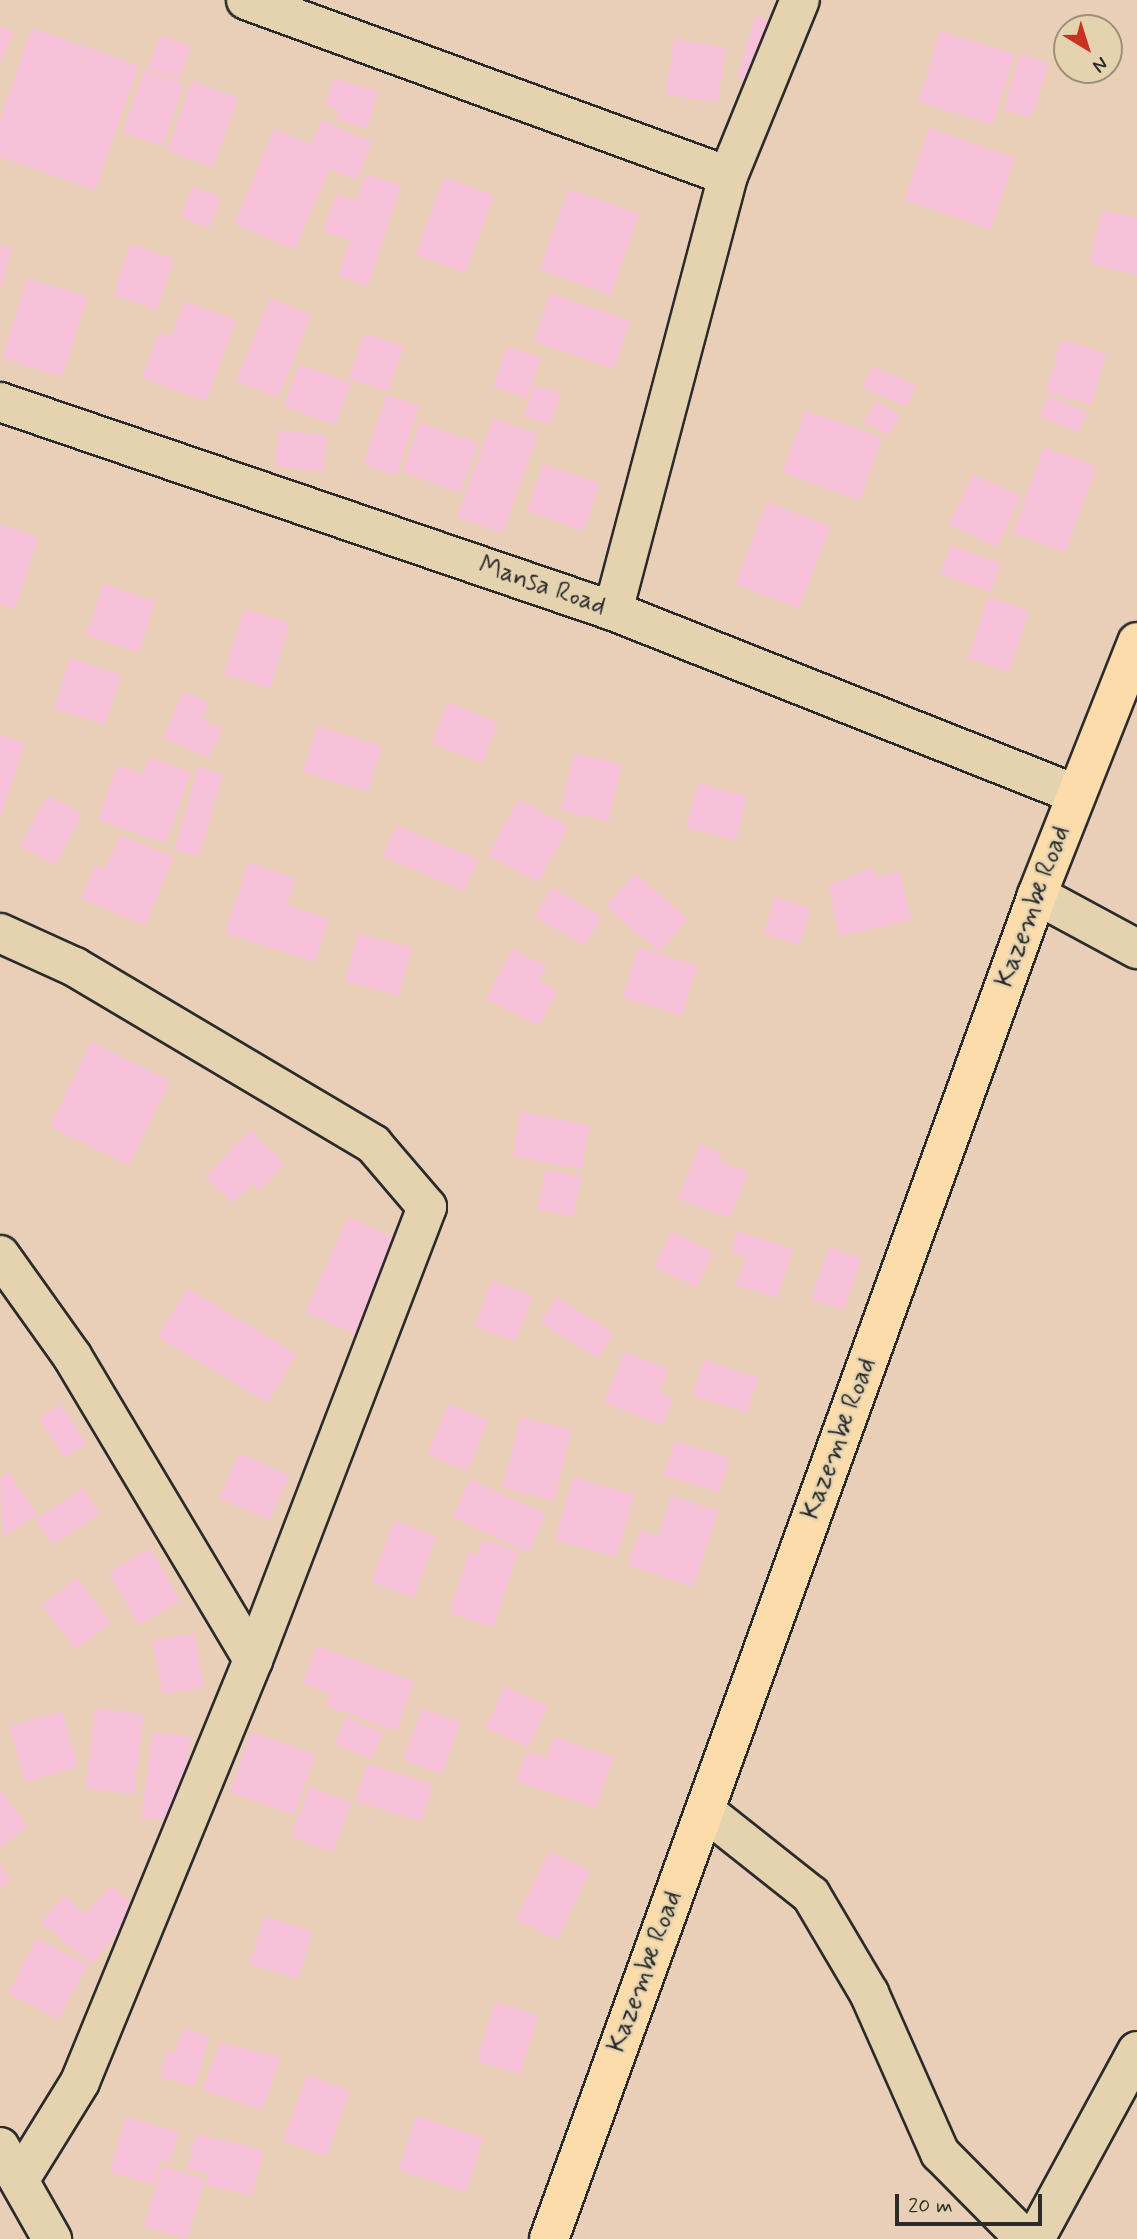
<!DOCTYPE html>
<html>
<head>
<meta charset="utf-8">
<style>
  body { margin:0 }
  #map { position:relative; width:1137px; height:2239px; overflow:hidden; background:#e9cfb8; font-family:Mynerve,sans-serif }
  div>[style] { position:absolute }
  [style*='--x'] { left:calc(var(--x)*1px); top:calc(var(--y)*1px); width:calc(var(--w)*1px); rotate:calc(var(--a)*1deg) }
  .building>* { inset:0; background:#f8c1da; transform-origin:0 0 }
  .roads { filter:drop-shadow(2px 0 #2b2b2b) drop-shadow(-2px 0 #2b2b2b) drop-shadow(0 2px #2b2b2b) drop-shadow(0 -2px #2b2b2b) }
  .minor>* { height:38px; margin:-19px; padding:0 19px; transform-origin:19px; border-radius:19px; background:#e5d3b0 }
  .major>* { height:38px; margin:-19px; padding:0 19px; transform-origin:19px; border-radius:19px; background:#fddcac }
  span { translate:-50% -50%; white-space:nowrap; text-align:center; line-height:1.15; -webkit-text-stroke:5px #e5d3b0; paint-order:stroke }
  .street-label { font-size:26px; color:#2b2b2b }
  .north { position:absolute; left:1053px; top:14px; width:70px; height:70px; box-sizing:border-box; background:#e5d3b0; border:2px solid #9b907b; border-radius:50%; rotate:142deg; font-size:19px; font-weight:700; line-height:28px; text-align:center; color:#2b2b2b }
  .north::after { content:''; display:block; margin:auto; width:24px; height:32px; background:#c8321e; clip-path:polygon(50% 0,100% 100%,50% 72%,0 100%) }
  .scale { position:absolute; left:895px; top:2194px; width:147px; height:32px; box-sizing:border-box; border:4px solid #2b2b2b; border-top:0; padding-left:9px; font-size:21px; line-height:24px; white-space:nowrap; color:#2b2b2b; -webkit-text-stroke:5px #e5d3b0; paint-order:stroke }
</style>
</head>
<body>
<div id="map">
  <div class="building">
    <div style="left:755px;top:16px;width:29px;height:63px;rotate:16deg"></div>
    <div style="clip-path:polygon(0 26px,14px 33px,0 62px)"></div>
    <div style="clip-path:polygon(32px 28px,139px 65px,95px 190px,0 157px,0 119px)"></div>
    <div style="left:940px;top:31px;width:78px;height:74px;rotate:17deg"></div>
    <div style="left:160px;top:35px;width:33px;height:36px;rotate:20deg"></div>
    <div style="left:674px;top:39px;width:53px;height:56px;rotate:9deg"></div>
    <div style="left:1020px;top:54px;width:30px;height:58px;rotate:17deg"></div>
    <div style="left:144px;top:70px;width:42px;height:66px;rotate:19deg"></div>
    <div style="clip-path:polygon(333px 78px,378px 91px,367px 128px,336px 120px,339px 110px,325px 106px)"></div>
    <div style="left:192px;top:81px;width:49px;height:74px;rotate:20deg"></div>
    <div style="clip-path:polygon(321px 120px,372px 142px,357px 180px,329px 169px,295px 250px,234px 224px,274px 129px,311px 144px)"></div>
    <div style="left:929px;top:128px;width:91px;height:76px;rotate:19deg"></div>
    <div style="clip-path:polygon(365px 174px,401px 185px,368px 286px,338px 276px,350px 240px,323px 231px,336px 194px,357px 201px)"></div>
    <div style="left:444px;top:177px;width:53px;height:83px;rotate:20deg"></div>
    <div style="left:192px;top:186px;width:31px;height:33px;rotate:21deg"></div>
    <div style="left:568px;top:189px;width:75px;height:86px;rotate:19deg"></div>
    <div style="clip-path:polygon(1102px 210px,1137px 218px,1137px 275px,1089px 263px)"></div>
    <div style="left:130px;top:244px;width:46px;height:54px;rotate:18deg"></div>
    <div style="clip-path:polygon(0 245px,12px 249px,1px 288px,0 288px)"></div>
    <div style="left:27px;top:278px;width:63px;height:84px;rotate:17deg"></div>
    <div style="left:550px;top:293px;width:85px;height:51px;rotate:19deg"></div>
    <div style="left:270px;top:298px;width:45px;height:90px;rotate:22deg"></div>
    <div style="clip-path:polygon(184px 301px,236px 320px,206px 401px,142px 378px,159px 332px,171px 336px)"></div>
    <div style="left:364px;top:333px;width:42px;height:48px;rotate:19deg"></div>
    <div style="left:1061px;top:340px;width:47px;height:54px;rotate:16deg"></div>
    <div style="left:507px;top:346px;width:36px;height:43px;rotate:19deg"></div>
    <div style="left:299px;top:364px;width:55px;height:45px;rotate:20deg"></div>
    <div style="left:872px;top:366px;width:48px;height:24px;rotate:23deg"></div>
    <div style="left:534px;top:385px;width:28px;height:33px;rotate:18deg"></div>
    <div style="left:386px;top:395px;width:35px;height:73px;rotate:18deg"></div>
    <div style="left:1048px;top:396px;width:42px;height:22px;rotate:22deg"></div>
    <div style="left:876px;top:401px;width:28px;height:24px;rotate:30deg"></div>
    <div style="left:805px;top:410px;width:82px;height:66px;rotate:20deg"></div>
    <div style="left:493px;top:418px;width:48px;height:105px;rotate:20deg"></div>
    <div style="left:420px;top:422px;width:62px;height:53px;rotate:20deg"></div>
    <div style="left:279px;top:430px;width:49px;height:36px;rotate:7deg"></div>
    <div style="left:1044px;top:447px;width:56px;height:92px;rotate:20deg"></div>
    <div style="left:543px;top:464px;width:60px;height:50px;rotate:19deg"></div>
    <div style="left:973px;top:474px;width:53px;height:56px;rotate:25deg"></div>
    <div style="left:767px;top:502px;width:68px;height:88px;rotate:21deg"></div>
    <div style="clip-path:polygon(0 524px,38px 537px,15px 609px,0 604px)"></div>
    <div style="left:951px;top:545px;width:53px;height:31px;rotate:20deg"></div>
    <div style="left:103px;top:584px;width:55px;height:54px;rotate:18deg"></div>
    <div style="left:988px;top:597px;width:43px;height:65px;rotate:18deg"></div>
    <div style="left:244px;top:609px;width:48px;height:68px;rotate:17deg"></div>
    <div style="left:70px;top:658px;width:54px;height:53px;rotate:18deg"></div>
    <div style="clip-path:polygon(184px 691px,209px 703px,201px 719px,222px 729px,208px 758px,163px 737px)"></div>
    <div style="left:448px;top:702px;width:54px;height:44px;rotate:22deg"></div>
    <div style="left:317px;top:726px;width:68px;height:48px;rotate:17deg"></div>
    <div style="clip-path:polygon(0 735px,25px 743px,1px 816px,0 816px)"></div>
    <div style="left:574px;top:753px;width:49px;height:59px;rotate:13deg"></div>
    <div style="clip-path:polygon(149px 757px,191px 772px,166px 843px,98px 820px,117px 765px,143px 774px)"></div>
    <div style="left:198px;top:767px;width:26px;height:86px;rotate:16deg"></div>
    <div style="left:698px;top:783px;width:51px;height:46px;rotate:15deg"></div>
    <div style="left:47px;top:795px;width:40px;height:58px;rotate:28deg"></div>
    <div style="left:518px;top:799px;width:57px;height:64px;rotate:28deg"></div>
    <div style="left:396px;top:825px;width:89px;height:34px;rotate:23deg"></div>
    <div style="clip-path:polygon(120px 835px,174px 857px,145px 925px,81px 899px,95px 865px,105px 869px)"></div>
    <div style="clip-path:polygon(248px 862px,295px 878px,287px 905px,329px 919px,315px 962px,225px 933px)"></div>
    <div style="clip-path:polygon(873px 867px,875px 878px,900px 871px,911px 920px,839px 936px,828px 885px)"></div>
    <div style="left:635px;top:873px;width:70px;height:44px;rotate:41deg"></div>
    <div style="left:552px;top:887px;width:58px;height:34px;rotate:31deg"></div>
    <div style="left:775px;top:897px;width:38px;height:38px;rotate:18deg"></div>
    <div style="left:358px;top:933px;width:56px;height:50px;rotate:15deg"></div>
    <div style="left:638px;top:947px;width:62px;height:53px;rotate:17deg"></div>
    <div style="clip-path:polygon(512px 949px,547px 966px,539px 981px,557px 991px,539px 1026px,486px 999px)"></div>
    <div style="left:91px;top:1042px;width:88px;height:94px;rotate:26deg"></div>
    <div style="left:521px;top:1112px;width:70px;height:45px;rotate:11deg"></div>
    <div style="clip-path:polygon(250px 1130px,285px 1164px,259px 1191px,252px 1183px,233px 1203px,205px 1177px)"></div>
    <div style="clip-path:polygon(700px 1144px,722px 1153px,719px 1161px,748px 1172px,730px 1218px,678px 1199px)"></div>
    <div style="left:546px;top:1169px;width:37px;height:41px;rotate:13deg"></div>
    <div style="left:348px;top:1217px;width:54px;height:104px;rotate:24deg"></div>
    <div style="clip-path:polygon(737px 1231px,793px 1249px,777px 1298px,736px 1285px,746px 1257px,731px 1252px)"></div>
    <div style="left:671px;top:1232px;width:47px;height:39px;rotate:25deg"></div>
    <div style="left:829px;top:1247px;width:34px;height:55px;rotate:19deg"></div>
    <div style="left:492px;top:1280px;width:44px;height:49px;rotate:21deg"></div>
    <div style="left:187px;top:1288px;width:128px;height:57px;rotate:31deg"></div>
    <div style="left:556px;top:1297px;width:68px;height:30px;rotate:32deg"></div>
    <div style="clip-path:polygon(624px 1352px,669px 1369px,659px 1393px,673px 1398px,663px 1425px,604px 1403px)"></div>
    <div style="left:704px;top:1360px;width:57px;height:37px;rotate:18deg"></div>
    <div style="left:61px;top:1404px;width:47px;height:26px;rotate:58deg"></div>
    <div style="left:448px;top:1404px;width:43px;height:55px;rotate:22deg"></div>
    <div style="left:520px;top:1417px;width:53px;height:73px;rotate:14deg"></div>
    <div style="left:675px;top:1441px;width:57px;height:36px;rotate:17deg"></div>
    <div style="left:239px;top:1453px;width:55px;height:49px;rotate:24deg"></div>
    <div style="clip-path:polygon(8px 1472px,37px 1514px,3px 1537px,0 1478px)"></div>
    <div style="left:573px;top:1477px;width:64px;height:65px;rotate:16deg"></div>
    <div style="left:470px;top:1479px;width:84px;height:42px;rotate:25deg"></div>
    <div style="left:83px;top:1488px;width:31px;height:57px;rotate:57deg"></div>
    <div style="clip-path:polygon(671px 1495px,718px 1511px,693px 1587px,628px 1565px,640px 1530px,658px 1536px)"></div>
    <div style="left:394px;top:1520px;width:45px;height:66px;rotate:20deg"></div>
    <div style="clip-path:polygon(482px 1540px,518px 1551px,494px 1627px,449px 1613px,469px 1552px,478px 1555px)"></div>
    <div style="left:150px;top:1548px;width:61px;height:48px;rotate:60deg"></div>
    <div style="left:77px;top:1578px;width:56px;height:44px;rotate:53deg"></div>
    <div style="left:194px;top:1633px;width:55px;height:42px;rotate:80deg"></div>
    <div style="clip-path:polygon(317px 1646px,414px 1681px,396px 1731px,326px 1706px,331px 1694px,303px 1683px)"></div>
    <div style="left:505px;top:1686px;width:47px;height:46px;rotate:25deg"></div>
    <div style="left:95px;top:1708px;width:49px;height:81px;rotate:7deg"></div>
    <div style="left:422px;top:1708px;width:41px;height:55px;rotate:20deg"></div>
    <div style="left:62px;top:1711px;width:58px;height:55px;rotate:74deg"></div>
    <div style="left:346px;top:1717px;width:40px;height:29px;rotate:23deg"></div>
    <div style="left:152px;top:1732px;width:39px;height:86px;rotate:7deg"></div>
    <div style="left:251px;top:1732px;width:68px;height:64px;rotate:19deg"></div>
    <div style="clip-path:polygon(554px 1737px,613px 1757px,596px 1808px,516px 1781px,527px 1751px,546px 1758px)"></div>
    <div style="left:367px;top:1764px;width:69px;height:39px;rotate:17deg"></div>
    <div style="left:309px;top:1787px;width:45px;height:53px;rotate:20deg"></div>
    <div style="clip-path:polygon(0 1790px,28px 1826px,0 1848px)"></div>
    <div style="left:549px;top:1851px;width:46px;height:76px;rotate:26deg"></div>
    <div style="clip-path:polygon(0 1865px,11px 1880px,0 1888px)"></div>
    <div style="clip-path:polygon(111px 1885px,138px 1909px,91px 1964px,41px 1922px,64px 1895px,85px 1914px)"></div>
    <div style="left:264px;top:1916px;width:51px;height:50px;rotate:17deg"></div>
    <div style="left:37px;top:1938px;width:57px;height:62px;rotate:28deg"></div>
    <div style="left:495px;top:2002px;width:45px;height:62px;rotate:17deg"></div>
    <div style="clip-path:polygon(184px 2028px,209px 2036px,195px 2087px,160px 2077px,167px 2050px,175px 2052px)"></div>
    <div style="clip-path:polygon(220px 2043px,281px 2057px,262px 2110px,202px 2090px)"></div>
    <div style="left:307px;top:2075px;width:46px;height:70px;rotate:20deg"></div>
    <div style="left:416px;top:2116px;width:71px;height:57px;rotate:18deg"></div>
    <div style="clip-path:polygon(126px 2117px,179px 2132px,169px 2163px,161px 2160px,154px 2185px,110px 2172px)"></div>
    <div style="clip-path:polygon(196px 2134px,263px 2150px,252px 2196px,206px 2185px,208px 2174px,187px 2169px)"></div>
    <div style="left:162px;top:2166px;width:45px;height:63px;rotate:17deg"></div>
  </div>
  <div class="roads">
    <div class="minor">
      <div style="--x:246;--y:0;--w:513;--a:20.06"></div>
      <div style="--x:0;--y:402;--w:648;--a:18.83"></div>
      <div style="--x:613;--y:611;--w:498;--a:21.6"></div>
      <div style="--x:613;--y:611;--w:450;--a:-75.2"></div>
      <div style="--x:728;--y:176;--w:190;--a:-67.8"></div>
      <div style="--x:1037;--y:895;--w:114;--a:28.4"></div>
      <div style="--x:0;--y:933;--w:82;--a:24.4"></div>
      <div style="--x:75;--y:967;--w:347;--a:30.7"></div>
      <div style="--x:373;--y:1144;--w:83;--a:49.4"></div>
      <div style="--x:427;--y:1207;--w:485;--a:111"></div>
      <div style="--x:0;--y:1255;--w:124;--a:54.5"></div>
      <div style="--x:72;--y:1356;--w:354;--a:59.2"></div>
      <div style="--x:253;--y:1660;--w:456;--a:112.3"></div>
      <div style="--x:80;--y:2082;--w:114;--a:121.7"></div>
      <div style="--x:705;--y:1811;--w:135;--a:38.4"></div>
      <div style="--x:811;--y:1895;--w:114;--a:59.4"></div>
      <div style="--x:869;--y:1993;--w:175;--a:66.1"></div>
      <div style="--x:940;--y:2153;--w:121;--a:45.3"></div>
      <div style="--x:0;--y:2147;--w:106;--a:60.5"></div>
      <div style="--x:1035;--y:2239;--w:214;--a:-61.5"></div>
    </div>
    <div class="major">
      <div style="--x:549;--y:2239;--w:1430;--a:-70.04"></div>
      <div style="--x:1037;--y:895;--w:272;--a:-68.4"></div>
    </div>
  </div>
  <div class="street-label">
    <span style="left:542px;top:587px;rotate:19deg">Mansa Road</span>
    <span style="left:1034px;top:907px;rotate:-70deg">Kazembe Road</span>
    <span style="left:840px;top:1439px;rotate:-70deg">Kazembe Road</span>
    <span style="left:646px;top:1972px;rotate:-70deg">Kazembe Road</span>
  </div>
  <div class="north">N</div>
  <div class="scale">20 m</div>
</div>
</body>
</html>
